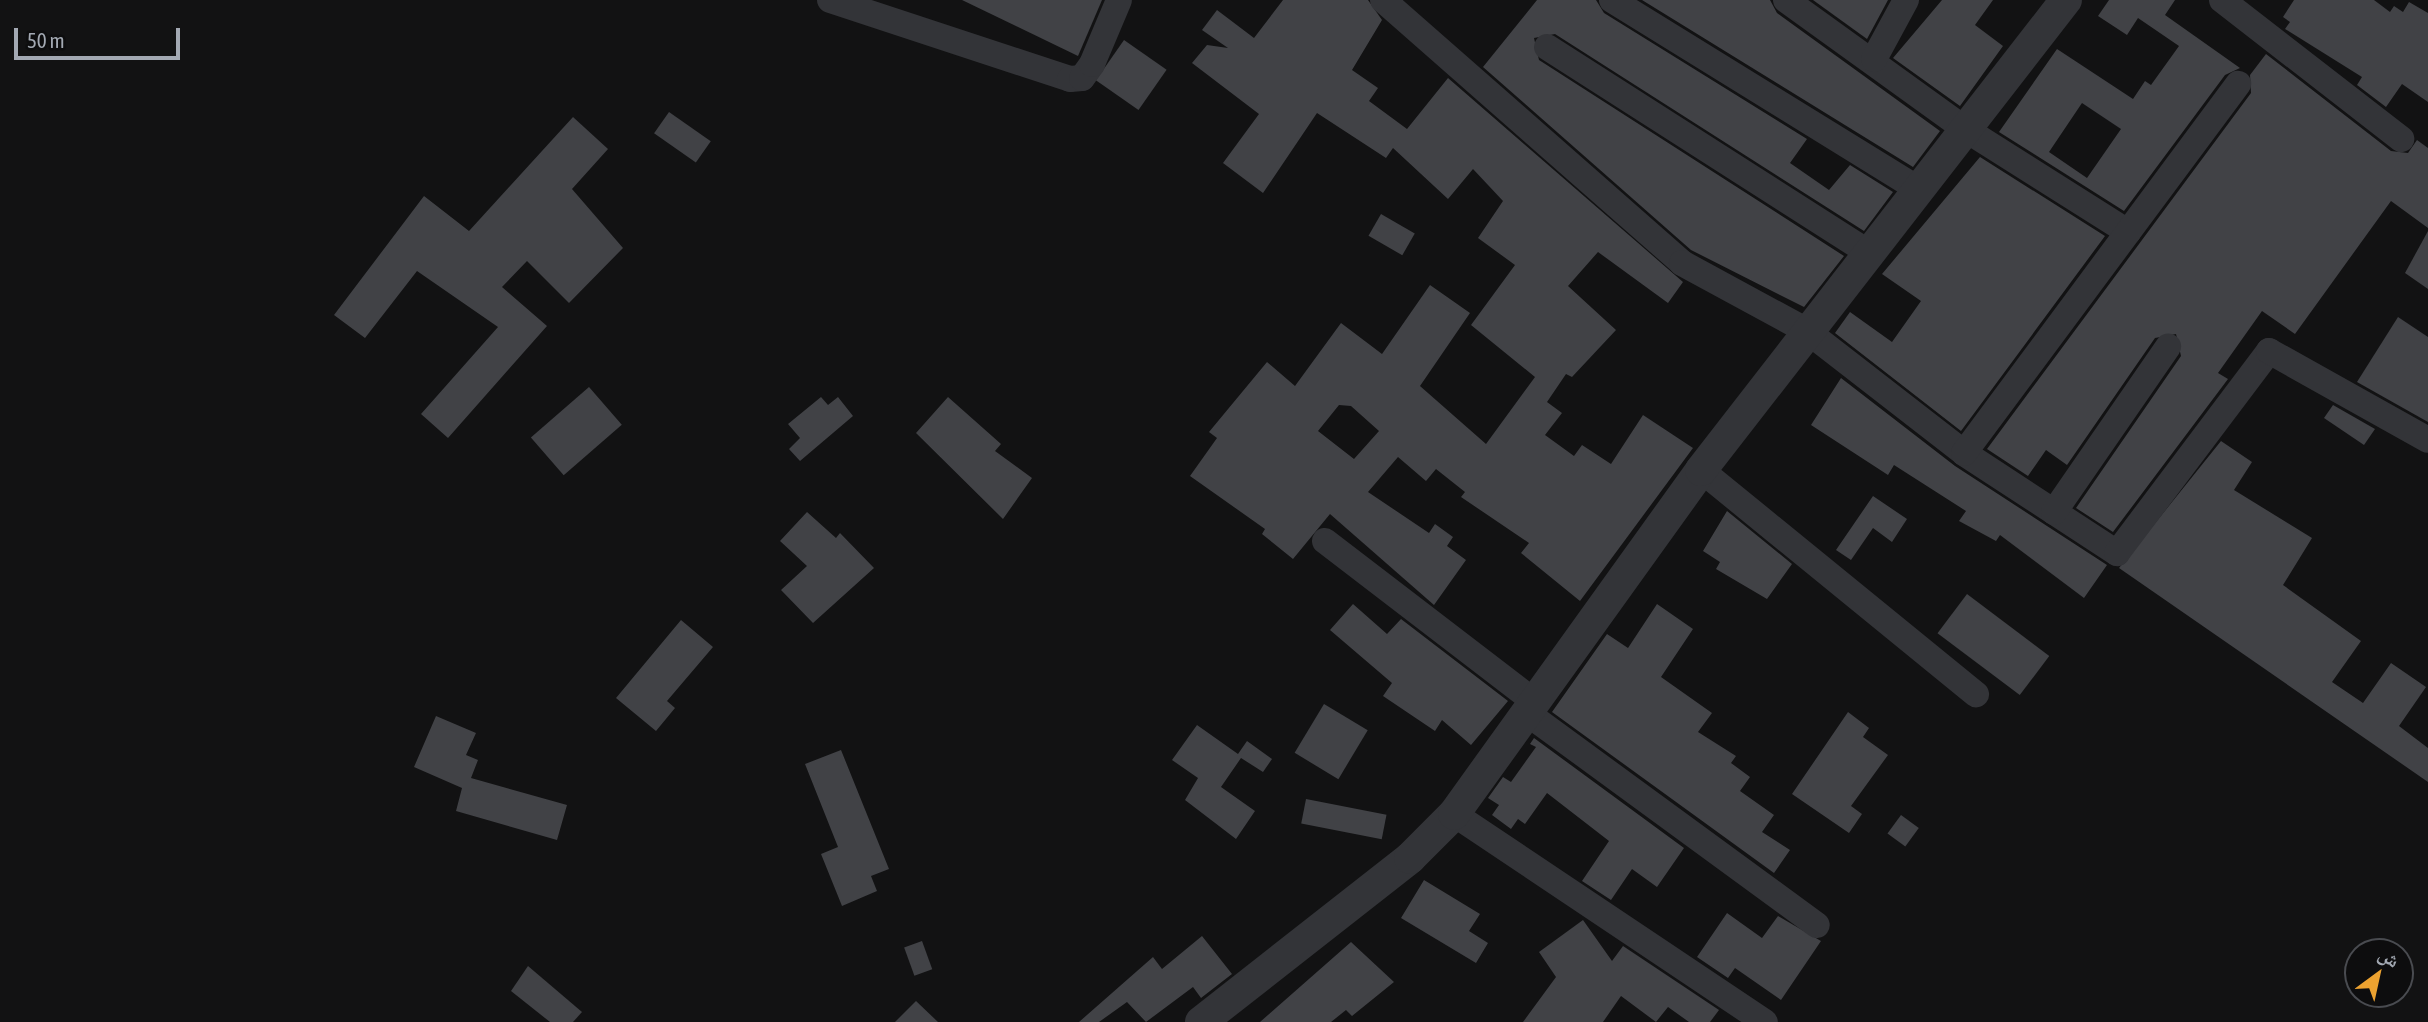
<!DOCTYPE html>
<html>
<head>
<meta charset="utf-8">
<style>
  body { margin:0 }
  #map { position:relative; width:2428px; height:1022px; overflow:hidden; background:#121213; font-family:"Asap Condensed","Noto Naskh Arabic",sans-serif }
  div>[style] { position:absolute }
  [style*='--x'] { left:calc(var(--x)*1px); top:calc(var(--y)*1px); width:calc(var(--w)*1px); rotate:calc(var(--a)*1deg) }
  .building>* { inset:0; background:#414246; transform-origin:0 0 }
  .minor>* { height:26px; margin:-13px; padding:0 13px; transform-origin:13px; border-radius:13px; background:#333438 }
  .tertiary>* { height:32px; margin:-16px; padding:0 16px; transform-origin:16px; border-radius:16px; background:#333438 }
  span { translate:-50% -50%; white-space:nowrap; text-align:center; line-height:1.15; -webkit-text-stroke:5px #0d0d0e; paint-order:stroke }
  .north { position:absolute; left:2344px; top:938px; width:70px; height:70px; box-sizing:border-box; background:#0d0d0e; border:2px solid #494b50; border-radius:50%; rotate:33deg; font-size:19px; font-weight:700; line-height:28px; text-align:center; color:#a3a9b3 }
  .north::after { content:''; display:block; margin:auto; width:24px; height:32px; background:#eca230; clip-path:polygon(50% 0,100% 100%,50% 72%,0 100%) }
  .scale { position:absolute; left:14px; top:28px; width:166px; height:32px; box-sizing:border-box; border:4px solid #a3a9b3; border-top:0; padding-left:9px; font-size:21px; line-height:24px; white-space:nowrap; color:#a3a9b3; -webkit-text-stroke:5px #0d0d0e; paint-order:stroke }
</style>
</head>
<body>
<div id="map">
  <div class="building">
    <div style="clip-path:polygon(962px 0,1102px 0,1078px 56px)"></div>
    <div style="clip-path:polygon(evenodd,1283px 0,1368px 0,1382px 20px,1352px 70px,1378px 88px,1369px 101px,1407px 129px,1448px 78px,1683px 282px,1668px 303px,1598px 252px,1568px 286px,1616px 330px,1572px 377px,1566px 374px,1547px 402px,1562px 413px,1545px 435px,1574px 456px,1582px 445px,1611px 464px,1643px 415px,1693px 448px,1580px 601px,1521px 553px,1529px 543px,1461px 497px,1465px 492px,1436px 469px,1426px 481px,1398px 457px,1368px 492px,1429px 533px,1435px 524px,1453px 537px,1447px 546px,1466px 560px,1434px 605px,1330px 514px,1293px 559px,1262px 534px,1265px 529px,1190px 476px,1217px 438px,1209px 432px,1267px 362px,1295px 386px,1341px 323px,1382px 354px,1430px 285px,1470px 313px,1420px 386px,1486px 444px,1535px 377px,1471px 325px,1515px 265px,1478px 238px,1503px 201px,1473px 169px,1448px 199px,1393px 148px,1386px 158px,1317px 113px,1263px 193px,1223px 163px,1259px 114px,1192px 63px,1207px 45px,1228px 48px,1202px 30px,1217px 10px,1254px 38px,1283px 0,1339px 405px,1351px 406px,1379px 431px,1354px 459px,1318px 431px,1339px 405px)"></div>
    <div style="clip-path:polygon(1537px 0,1596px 0,1604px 13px,1807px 139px,1790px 163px,1829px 190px,1850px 165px,1893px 192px,1864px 231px,1555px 34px,1534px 38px,1539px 60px,1844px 256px,1804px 307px,1691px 250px,1483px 67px)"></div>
    <div style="clip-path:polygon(1642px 0,1770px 0,1777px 13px,1940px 131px,1913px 167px)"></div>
    <div style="clip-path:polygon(1813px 0,1888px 0,1867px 39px)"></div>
    <div style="clip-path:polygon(1942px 0,1993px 0,1975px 25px,2003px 46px,1960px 106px,1893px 58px)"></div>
    <div style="clip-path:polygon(evenodd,2109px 0,2175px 0,2165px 15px,2240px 68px,2225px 75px,2124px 211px,1999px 132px,2057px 49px,2133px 99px,2145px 81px,2151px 85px,2179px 46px,2138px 18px,2127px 35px,2098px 16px,2109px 0,2082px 103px,2121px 129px,2087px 178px,2049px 152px,2082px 103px)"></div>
    <div style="clip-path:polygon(2294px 0,2374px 0,2390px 12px,2394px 6px,2403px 12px,2409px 2px,2428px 13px,2428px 102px,2402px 84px,2386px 107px,2357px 85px,2362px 77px,2285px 29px,2290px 22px,2283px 17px)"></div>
    <div style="left:1124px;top:40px;width:52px;height:49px;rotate:35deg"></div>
    <div style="clip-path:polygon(2266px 54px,2391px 151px,2408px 153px,2417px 140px,2428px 148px,2428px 228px,2391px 201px,2295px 334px,2262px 311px,2218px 373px,2228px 379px,2113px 532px,2076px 508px,2181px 356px,2176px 334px,2155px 338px,2067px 465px,2046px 450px,2028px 476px,1987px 449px,2251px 93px,2250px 75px)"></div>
    <div style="left:669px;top:112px;width:51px;height:26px;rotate:35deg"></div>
    <div style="clip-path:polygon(573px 117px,608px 149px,572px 189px,623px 248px,569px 303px,527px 261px,502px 287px,547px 326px,448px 438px,421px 414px,498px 327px,417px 271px,365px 338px,334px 315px,424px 196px,469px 231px)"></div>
    <div style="clip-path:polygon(1980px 157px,2105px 236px,1961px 431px,1835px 333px,1850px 312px,1892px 342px,1921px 301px,1882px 274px)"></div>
    <div style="left:1381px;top:214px;width:39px;height:25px;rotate:30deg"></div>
    <div style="clip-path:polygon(2428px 231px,2428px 289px,2405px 273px)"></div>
    <div style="clip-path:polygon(2398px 317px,2428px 337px,2428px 422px,2357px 382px)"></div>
    <div style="clip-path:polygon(1841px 378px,1955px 466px,2107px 565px,2084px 598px,2000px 535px,1996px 541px,1959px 521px,1966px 511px,1894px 465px,1888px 475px,1811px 425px)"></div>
    <div style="left:589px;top:387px;width:50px;height:77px;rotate:49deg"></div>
    <div style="clip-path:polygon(821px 397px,828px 405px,838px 397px,853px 416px,800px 461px,789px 449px,800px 438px,788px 424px)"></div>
    <div style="clip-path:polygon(948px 397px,1001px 444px,995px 451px,1032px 478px,1003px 519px,916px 433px)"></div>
    <div style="clip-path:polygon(2333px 405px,2375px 429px,2364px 445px,2324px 418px)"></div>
    <div style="clip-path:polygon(2221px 441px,2252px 462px,2234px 490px,2312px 538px,2283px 585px,2361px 641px,2332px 682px,2363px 703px,2391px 663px,2426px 687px,2399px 726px,2428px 748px,2428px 782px,2119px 568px)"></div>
    <div style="clip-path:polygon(1873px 496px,1907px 519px,1892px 542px,1873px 528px,1851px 560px,1836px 550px)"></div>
    <div style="clip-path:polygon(1727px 511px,1792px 564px,1767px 599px,1716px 569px,1720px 562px,1703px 551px)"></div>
    <div style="clip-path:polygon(807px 512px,836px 538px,840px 533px,874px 568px,813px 623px,781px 590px,807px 566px,780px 541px)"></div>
    <div style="left:1967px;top:594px;width:103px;height:49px;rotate:37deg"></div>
    <div style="clip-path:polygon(1353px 604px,1387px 634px,1401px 619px,1508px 701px,1471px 745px,1442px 720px,1435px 731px,1383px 696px,1392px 683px,1330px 630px)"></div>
    <div style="clip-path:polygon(1657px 604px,1693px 629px,1661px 677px,1712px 713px,1698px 732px,1736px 756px,1731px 763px,1750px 777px,1740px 791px,1774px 815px,1762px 832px,1790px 850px,1774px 873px,1552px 712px,1607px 634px,1628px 648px)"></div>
    <div style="clip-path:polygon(681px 620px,713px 647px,667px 701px,675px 708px,656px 731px,616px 698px)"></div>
    <div style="left:1324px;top:704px;width:51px;height:57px;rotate:31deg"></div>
    <div style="clip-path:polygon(1848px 712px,1869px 728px,1863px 737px,1888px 755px,1851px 806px,1862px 814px,1849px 833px,1792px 794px)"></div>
    <div style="clip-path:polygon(436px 716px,476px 733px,466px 755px,478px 760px,471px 778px,567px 805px,557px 840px,456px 811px,462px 788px,414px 767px)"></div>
    <div style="clip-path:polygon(1197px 725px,1238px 754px,1247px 741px,1272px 759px,1263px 772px,1241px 758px,1221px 787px,1255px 811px,1236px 839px,1185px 800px,1198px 778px,1172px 760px)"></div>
    <div style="clip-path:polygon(1534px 738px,1684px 848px,1657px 887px,1632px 869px,1611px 900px,1582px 881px,1609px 841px,1547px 793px,1525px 824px,1518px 819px,1511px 829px,1492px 815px,1499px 805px,1488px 798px,1503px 777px,1511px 782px,1536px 747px,1530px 744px)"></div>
    <div style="clip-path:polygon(841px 750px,889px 869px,871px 876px,877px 891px,842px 906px,821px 854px,838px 847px,805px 764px)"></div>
    <div style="left:1306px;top:799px;width:82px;height:25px;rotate:11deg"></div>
    <div style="left:1901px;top:815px;width:22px;height:23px;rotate:36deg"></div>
    <div style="clip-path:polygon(1424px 880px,1480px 914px,1469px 931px,1488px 943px,1476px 963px,1401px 918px)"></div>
    <div style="clip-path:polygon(1727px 913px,1762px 938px,1778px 916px,1821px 941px,1781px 1000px,1735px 968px,1728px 978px,1697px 957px)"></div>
    <div style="clip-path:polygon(1583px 920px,1612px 961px,1623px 946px,1719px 1010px,1710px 1022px,1689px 1022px,1668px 1007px,1656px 1022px,1621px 996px,1603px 1022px,1523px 1022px,1556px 977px,1539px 952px)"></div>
    <div style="clip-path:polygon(1202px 936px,1232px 974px,1201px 998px,1193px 987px,1146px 1022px,1127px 1002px,1099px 1022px,1079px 1022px,1153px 957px,1162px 969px)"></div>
    <div style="left:922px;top:941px;width:30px;height:19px;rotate:70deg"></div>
    <div style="clip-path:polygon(1351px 942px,1394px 982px,1352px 1016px,1346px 1010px,1331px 1022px,1260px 1022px)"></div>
    <div style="clip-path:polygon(528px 966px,582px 1012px,573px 1022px,550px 1022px,511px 991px)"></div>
    <div style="clip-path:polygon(916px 1001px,938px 1022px,895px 1022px)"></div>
  </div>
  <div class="minor">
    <div style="--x:830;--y:0;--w:253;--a:18.2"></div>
    <div style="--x:1070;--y:79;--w:12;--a:-5"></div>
    <div style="--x:1082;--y:78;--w:17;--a:-54"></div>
    <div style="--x:1092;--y:64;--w:69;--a:-67.1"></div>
    <div style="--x:1383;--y:0;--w:398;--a:41.3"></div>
    <div style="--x:1682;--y:263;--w:142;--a:28.5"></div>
    <div style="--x:1807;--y:331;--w:199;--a:37.8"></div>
    <div style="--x:1964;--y:453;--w:183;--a:33.2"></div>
    <div style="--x:2117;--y:553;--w:253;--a:-53"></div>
    <div style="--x:2269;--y:351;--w:182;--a:29.2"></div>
    <div style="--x:1612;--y:0;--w:360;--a:31.7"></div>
    <div style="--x:1786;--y:0;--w:221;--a:35.8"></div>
    <div style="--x:1965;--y:129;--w:193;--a:32.3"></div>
    <div style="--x:2222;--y:0;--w:227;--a:37.8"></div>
    <div style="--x:1547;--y:47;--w:381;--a:32.6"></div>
    <div style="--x:1874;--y:59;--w:67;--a:-61.5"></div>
    <div style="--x:1964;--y:453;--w:460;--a:-53.4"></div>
    <div style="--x:1701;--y:470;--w:355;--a:39.2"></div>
    <div style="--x:2054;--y:512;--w:201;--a:-55.4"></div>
    <div style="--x:1325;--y:541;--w:265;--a:37.5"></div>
    <div style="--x:1527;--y:713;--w:359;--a:36.2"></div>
    <div style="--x:1454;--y:814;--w:374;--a:33.8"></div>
  </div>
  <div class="tertiary">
    <div style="--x:1201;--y:1022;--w:266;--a:-38.1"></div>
    <div style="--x:1410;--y:858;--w:62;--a:-45"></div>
    <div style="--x:1454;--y:814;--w:423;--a:-54.3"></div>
    <div style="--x:1701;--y:470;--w:595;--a:-52.17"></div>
  </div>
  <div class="north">ش</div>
  <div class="scale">50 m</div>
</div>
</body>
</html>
